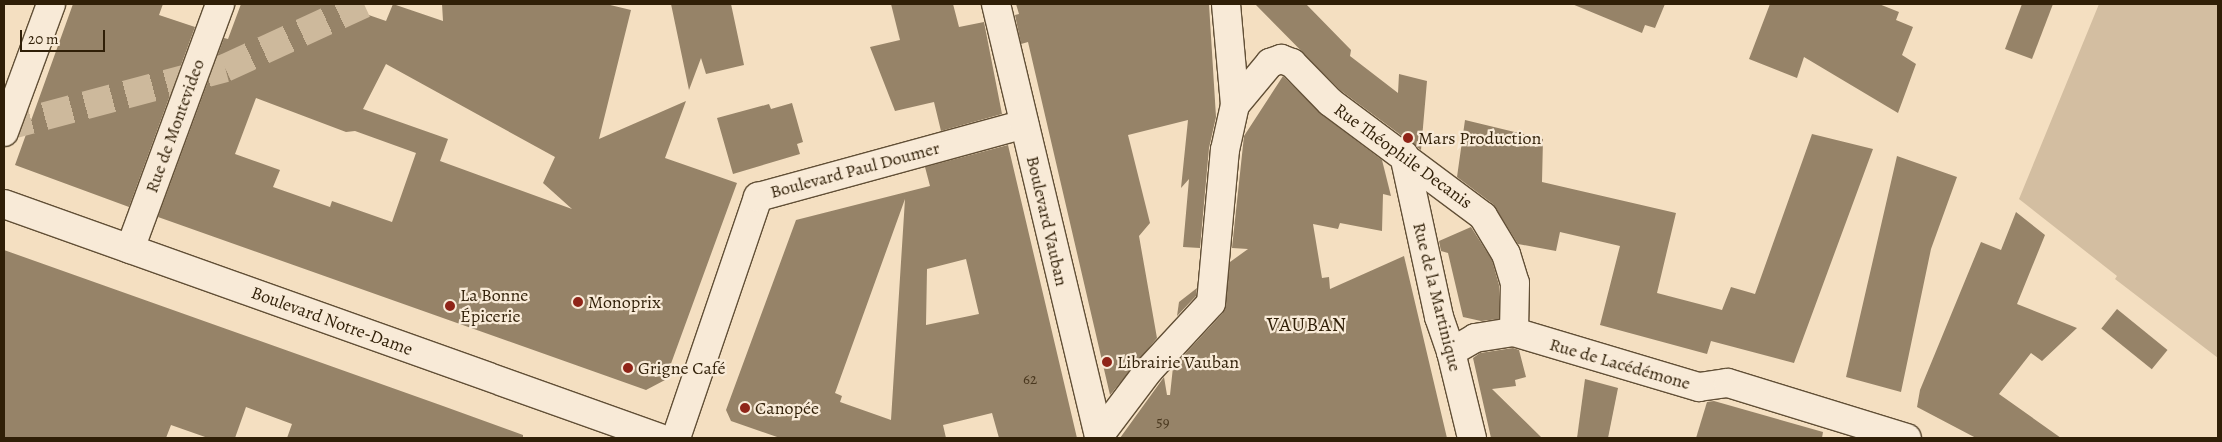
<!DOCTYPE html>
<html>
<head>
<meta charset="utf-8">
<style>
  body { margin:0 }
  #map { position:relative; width:2222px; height:442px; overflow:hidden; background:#f4dfc1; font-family:Alegreya,serif }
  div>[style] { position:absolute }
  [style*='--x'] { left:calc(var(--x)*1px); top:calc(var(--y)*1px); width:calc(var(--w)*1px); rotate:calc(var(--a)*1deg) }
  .green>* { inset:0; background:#d3bea1 }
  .building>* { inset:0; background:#968368; transform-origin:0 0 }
  .trunk-tunnel>* { height:28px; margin-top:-14px; transform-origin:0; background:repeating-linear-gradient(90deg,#cdb99c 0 28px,transparent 0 42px) }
  .roads { filter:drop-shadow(1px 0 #614f36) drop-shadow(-1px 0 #614f36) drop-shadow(0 1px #614f36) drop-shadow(0 -1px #614f36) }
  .minor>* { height:28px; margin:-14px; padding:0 14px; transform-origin:14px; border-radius:14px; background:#f8ead7 }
  .tertiary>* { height:28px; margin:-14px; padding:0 14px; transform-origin:14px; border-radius:14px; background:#f8ead7 }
  .dots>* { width:14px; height:14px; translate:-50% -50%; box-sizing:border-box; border:2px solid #f8ead7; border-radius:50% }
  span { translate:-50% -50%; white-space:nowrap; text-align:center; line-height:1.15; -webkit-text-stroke:4.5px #f8ead7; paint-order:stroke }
  .number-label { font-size:15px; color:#4a381f }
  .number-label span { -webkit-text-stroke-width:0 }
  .street-label { font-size:18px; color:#301f07 }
  .poi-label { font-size:18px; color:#301f07 }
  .left { translate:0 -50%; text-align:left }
  .quarter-label { font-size:20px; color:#301f07; letter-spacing:1px }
  .frame { position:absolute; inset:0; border:5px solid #301f07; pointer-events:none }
  .scale { position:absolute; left:20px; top:30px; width:85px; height:22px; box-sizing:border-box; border:2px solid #301f07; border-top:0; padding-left:6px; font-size:15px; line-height:18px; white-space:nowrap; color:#301f07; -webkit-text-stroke:4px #f8ead7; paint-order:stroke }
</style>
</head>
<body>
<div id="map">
  <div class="green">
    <div style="clip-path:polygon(2099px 4px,2218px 4px,2218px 358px,2115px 279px,2117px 276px,2019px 199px)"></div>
  </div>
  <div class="building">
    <div style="clip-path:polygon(73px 4px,163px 4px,159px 15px,195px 27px,129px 207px,15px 165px)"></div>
    <div style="clip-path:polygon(evenodd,241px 4px,337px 4px,386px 21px,393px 4px,443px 21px,442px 4px,606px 4px,631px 10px,599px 139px,686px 101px,665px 158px,737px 183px,665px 380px,646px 390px,158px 217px,224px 38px,228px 39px,241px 4px,386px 64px,555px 157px,543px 183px,572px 209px,440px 161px,448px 139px,363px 109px,386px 64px,241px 4px,256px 98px,346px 132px,355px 131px,416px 153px,392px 222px,332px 201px,330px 207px,273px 187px,280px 170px,235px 154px,256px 98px)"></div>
    <div style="clip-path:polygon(671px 4px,731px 4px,744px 65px,706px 74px,701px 58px,689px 90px)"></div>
    <div style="clip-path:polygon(891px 4px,953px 4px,959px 27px,984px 22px,1002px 114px,941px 131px,934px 102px,895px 111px,870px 47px,900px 40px)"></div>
    <div style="clip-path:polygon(1016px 4px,1209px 4px,1216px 117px,1209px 148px,1200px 248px,1183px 247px,1189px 179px,1181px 188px,1188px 120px,1128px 135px,1150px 223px,1139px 236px,1157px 338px,1110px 395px,1028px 42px,1021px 44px,1015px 15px,1019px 14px)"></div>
    <div style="clip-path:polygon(1255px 4px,1306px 4px,1351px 50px,1350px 56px,1398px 93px,1399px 74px,1427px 81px,1421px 150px,1340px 90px)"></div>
    <div style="clip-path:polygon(1572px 4px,1665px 4px,1655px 28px,1645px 25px,1642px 33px)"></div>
    <div style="clip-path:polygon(1770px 4px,1879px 4px,1899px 12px,1896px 20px,1913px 27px,1902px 55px,1916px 64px,1898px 113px,1804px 57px,1797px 78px,1749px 59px)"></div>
    <div style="clip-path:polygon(2022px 4px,2053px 4px,2032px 59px,2005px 49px)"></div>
    <div style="clip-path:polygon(1283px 76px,1321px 114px,1382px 160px,1391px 196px,1383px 194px,1382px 231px,1340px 223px,1338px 229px,1313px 224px,1322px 278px,1329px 277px,1330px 289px,1404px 256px,1447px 438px,1120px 438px,1164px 377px,1167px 395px,1170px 395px,1173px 367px,1223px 313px,1230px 262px,1248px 249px,1232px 248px,1244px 136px)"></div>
    <div style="clip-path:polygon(792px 103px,803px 142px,797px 144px,800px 154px,733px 174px,717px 118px,769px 104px,771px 109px)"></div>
    <div style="clip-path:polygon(1465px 120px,1543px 139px,1542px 182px,1676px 213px,1657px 293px,1722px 310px,1731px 287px,1755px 294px,1812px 134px,1873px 149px,1794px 363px,1711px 341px,1707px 354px,1600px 325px,1620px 246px,1560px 232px,1556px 251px,1518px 244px,1493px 204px,1457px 177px)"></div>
    <div style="clip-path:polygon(evenodd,1008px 145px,1077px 438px,999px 438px,992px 413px,943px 425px,946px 438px,780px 438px,731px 421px,726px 410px,796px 220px,930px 186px,925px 167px,1008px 145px,905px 199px,894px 372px,891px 420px,840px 402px,842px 396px,835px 393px,905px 199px,1008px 145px,966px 259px,979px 314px,926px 325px,927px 269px,966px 259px)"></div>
    <div style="clip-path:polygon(1897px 156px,1957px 177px,1931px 249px,1901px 392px,1846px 377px)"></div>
    <div style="clip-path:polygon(2016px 212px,2045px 235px,2017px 304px,2077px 328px,2042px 361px,2031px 353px,1999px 394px,2061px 438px,1976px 438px,1917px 407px,1920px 390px,1981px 242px,2001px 250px)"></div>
    <div style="clip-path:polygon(1471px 227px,1492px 260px,1499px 285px,1499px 319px,1481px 321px,1463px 317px,1448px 253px,1441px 251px,1439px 241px)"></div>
    <div style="clip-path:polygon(4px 250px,443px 406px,523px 435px,523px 438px,287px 438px,292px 424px,246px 407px,235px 438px,208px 438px,171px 425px,166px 438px,4px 438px)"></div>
    <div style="clip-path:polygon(1197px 288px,1196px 296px,1177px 316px,1179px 302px)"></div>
    <div style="left:2117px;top:309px;width:65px;height:25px;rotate:39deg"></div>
    <div style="clip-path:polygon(1513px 348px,1519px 350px,1526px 377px,1515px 380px,1516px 386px,1492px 389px,1542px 438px,1491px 438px,1473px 358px,1480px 353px)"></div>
    <div style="clip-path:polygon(1585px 379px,1618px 388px,1608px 438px,1577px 438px)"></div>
    <div style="clip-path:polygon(1714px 401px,1823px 432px,1822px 438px,1696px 438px,1707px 402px)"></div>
  </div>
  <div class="trunk-tunnel">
    <div style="--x:4;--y:127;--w:229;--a:-14.9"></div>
    <div style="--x:225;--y:68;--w:153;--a:-24.7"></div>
  </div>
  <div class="roads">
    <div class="minor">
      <div style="--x:1226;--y:4;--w:101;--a:84.9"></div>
      <div style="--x:4;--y:132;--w:136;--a:-69.8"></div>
      <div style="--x:1404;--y:155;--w:166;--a:77.8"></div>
      <div style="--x:1439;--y:317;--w:37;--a:71"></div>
      <div style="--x:1451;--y:352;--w:89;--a:76.3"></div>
      <div style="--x:130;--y:249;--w:261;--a:-69.8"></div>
      <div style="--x:1451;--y:352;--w:28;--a:-30"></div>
      <div style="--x:1475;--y:338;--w:39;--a:-9"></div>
      <div style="--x:1514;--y:332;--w:193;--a:16.6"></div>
      <div style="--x:1699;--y:387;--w:29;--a:-8"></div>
      <div style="--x:1728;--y:383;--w:187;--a:17.1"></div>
      <div style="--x:1099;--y:436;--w:83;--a:-52.9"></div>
      <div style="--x:1149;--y:370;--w:91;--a:-47.2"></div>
      <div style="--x:1211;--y:303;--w:154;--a:-84.8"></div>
      <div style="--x:1225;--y:150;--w:46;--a:-77.5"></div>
      <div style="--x:1235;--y:105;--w:55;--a:-50.2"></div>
      <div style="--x:1270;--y:63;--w:12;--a:-20"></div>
      <div style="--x:1281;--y:59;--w:12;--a:20"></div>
      <div style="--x:1292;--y:63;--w:54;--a:45.7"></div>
      <div style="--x:1330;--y:102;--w:191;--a:36.7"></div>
      <div style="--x:1483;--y:216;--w:44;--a:58.8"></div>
      <div style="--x:1506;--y:254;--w:30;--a:73"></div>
      <div style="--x:1515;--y:283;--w:49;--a:91.2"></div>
      <div style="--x:676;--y:438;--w:255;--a:-71.2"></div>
      <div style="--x:758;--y:197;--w:276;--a:-15.3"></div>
    </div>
    <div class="tertiary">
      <div style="--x:996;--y:4;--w:446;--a:76.6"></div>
      <div style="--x:4;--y:204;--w:696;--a:19.63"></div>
    </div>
  </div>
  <div class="dots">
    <div style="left:1408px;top:138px;background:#8f2418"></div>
    <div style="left:578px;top:302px;background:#8f2418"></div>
    <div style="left:450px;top:306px;background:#8f2418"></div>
    <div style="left:1107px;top:362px;background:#8f2418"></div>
    <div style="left:628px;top:368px;background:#8f2418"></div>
    <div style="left:745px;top:408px;background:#8f2418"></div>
  </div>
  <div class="number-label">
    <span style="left:1030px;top:380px">62</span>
    <span style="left:1163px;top:423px">59</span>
  </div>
  <div class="street-label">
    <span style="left:175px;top:126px;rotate:-70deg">Rue de Montevideo</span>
    <span style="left:1403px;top:156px;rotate:36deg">Rue Théophile Decanis</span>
    <span style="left:855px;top:170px;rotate:-15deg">Boulevard Paul Doumer</span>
    <span style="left:1047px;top:221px;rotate:77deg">Boulevard Vauban</span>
    <span style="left:1437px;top:297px;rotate:76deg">Rue de la Martinique</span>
    <span style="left:332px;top:321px;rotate:20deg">Boulevard Notre-Dame</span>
    <span style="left:1620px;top:364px;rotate:16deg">Rue de Lacédémone</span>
  </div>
  <div class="poi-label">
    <span class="left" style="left:1418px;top:138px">Mars Production</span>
    <span class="left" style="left:460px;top:306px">La Bonne<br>Épicerie</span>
    <span class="left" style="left:588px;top:302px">Monoprix</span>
    <span class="left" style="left:1117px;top:362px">Librairie Vauban</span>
    <span class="left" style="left:638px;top:368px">Grigne Café</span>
    <span class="left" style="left:755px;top:408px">Canopée</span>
  </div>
  <div class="quarter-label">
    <span style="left:1307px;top:324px">VAUBAN</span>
  </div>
  <div class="frame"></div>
  <div class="scale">20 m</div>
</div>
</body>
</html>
